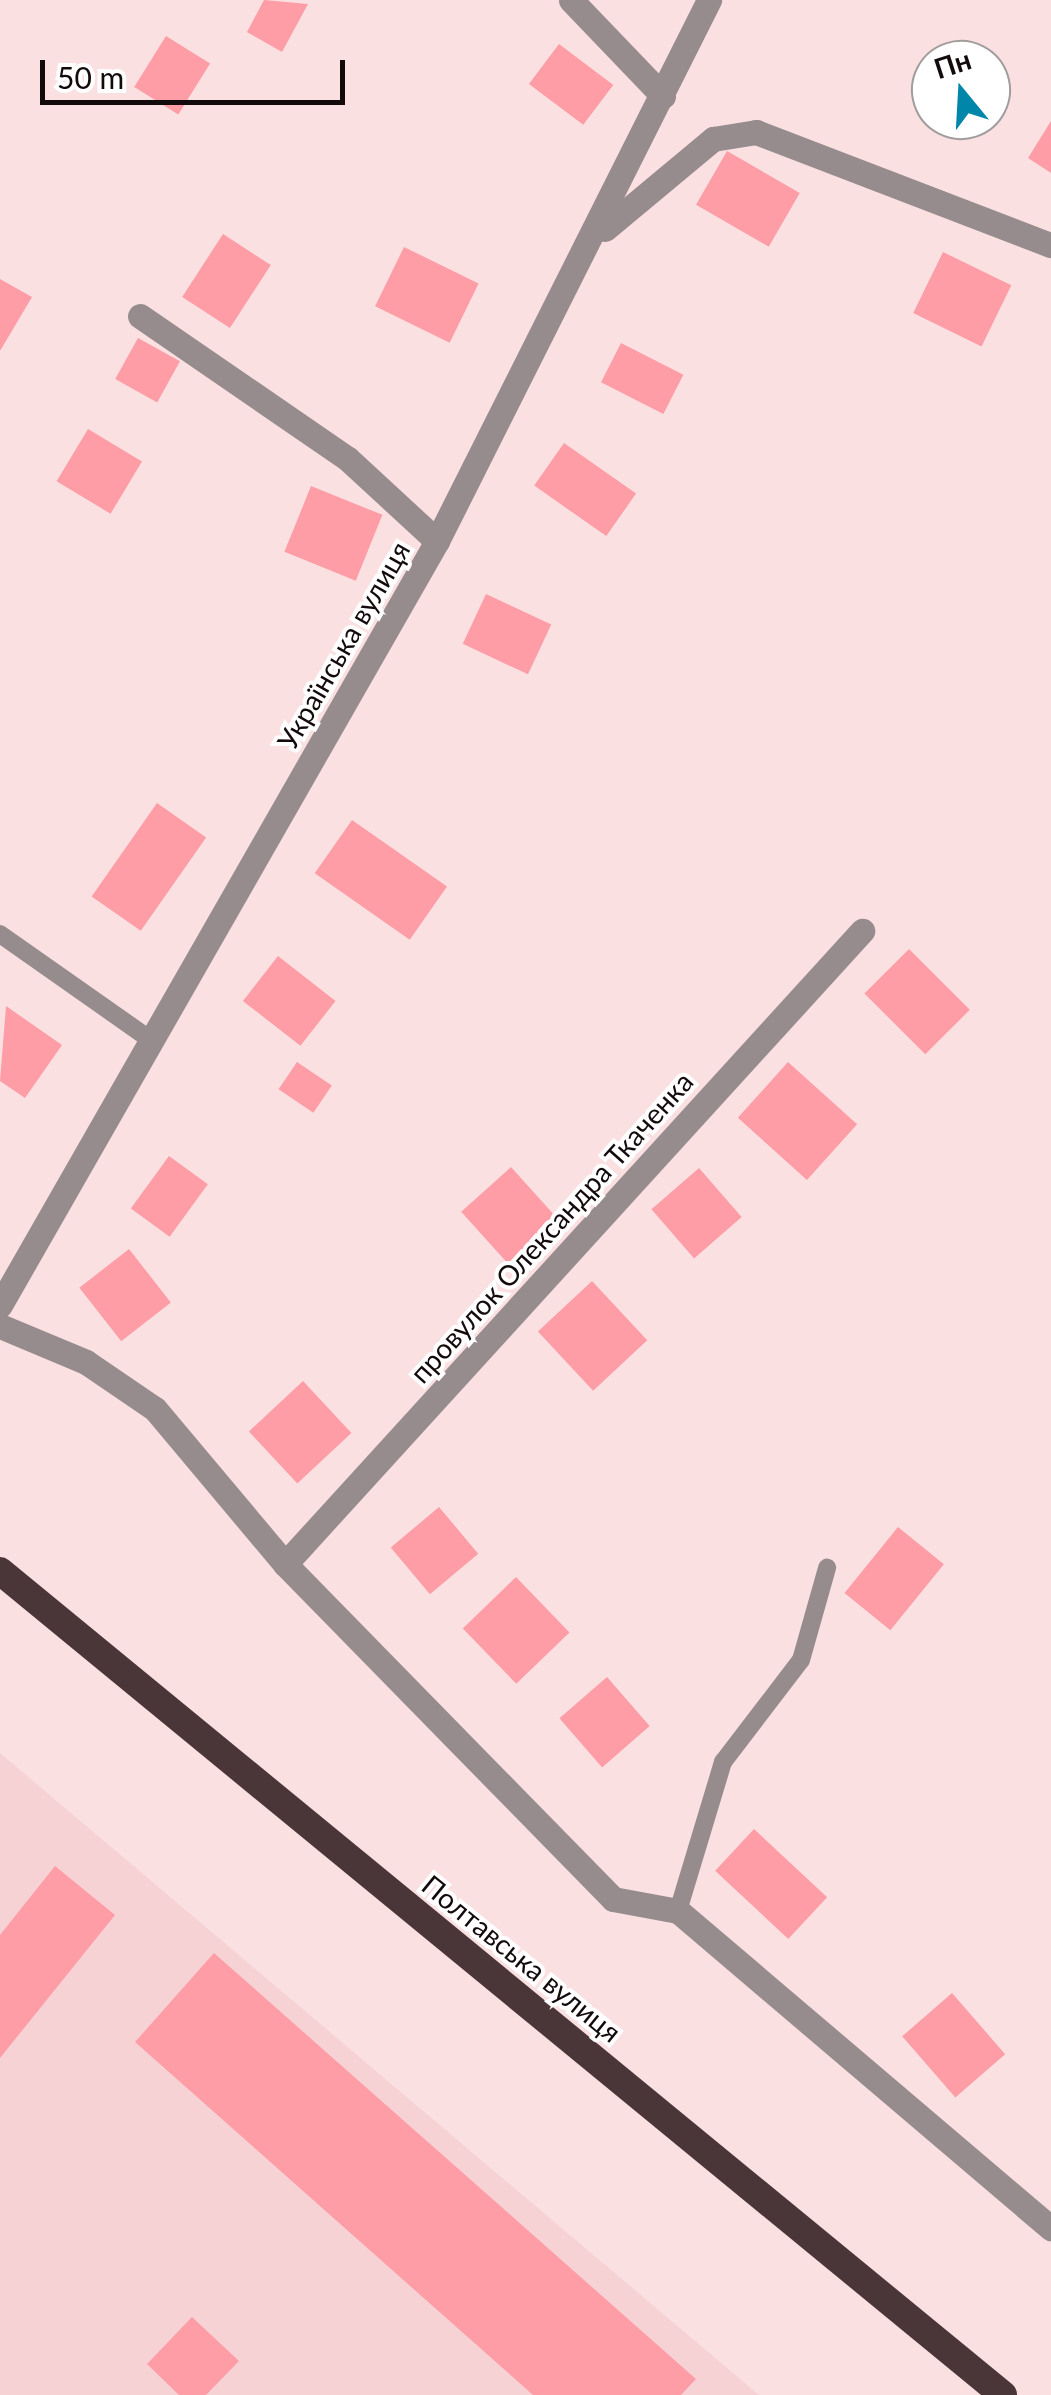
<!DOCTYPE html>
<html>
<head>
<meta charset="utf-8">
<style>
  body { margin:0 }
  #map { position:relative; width:1051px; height:2395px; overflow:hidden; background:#fbe0e2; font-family:Lato,sans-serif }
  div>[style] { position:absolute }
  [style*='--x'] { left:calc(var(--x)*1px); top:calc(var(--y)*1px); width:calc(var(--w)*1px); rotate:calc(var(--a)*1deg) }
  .built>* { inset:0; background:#f6d2d5 }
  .building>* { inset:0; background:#fe9da6; transform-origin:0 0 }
  .service>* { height:18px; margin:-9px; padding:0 9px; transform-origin:9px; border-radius:9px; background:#978c8d }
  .minor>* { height:25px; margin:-12.5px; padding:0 12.5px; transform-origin:12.5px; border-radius:12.5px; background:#978c8d }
  .trunk>* { height:28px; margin:-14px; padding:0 14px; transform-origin:14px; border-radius:14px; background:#4a3638 }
  span { translate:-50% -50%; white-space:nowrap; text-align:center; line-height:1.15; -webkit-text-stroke:8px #fff; paint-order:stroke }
  .street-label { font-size:28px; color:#130a0b }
  .north { position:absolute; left:911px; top:40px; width:100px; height:100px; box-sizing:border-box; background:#fff; border:2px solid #a19d9d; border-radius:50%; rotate:342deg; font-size:28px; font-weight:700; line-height:40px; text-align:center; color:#130a0b }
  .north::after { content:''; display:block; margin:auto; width:35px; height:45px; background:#0086a8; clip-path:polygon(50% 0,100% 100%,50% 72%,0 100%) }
  .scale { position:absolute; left:40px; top:60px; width:305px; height:45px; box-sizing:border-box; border:5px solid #130a0b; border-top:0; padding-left:12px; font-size:30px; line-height:35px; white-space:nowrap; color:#130a0b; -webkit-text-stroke:8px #fff; paint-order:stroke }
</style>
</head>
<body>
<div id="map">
  <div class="built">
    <div style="clip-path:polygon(0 1753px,759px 2395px,0 2395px)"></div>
  </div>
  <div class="building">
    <div style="clip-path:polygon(264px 0,308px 4px,282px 52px,247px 32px)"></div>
    <div style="left:166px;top:36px;width:52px;height:60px;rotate:32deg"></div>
    <div style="left:559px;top:44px;width:68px;height:50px;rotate:37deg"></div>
    <div style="clip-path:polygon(1051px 121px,1051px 173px,1028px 158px)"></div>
    <div style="left:727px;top:151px;width:84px;height:62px;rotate:30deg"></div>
    <div style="left:223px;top:234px;width:57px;height:75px;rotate:33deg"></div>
    <div style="left:404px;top:247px;width:83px;height:66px;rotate:26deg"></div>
    <div style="left:943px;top:252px;width:76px;height:68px;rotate:26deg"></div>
    <div style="clip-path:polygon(0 279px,32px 297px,0 351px)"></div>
    <div style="left:138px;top:338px;width:48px;height:47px;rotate:29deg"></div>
    <div style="left:621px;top:343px;width:70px;height:44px;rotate:27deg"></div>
    <div style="left:88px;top:429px;width:63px;height:61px;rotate:31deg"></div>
    <div style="left:564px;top:443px;width:88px;height:52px;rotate:35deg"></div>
    <div style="left:311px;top:486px;width:77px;height:71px;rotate:22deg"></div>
    <div style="left:486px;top:594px;width:72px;height:55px;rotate:25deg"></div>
    <div style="left:157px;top:803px;width:60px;height:114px;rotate:35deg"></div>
    <div style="left:352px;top:820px;width:116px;height:65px;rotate:35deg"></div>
    <div style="left:909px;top:949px;width:86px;height:63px;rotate:45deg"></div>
    <div style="left:278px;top:956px;width:73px;height:57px;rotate:38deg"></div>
    <div style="clip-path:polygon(6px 1006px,62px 1045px,25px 1098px,0 1081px)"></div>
    <div style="left:297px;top:1062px;width:42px;height:33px;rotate:34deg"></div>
    <div style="left:788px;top:1062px;width:93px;height:75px;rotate:42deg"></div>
    <div style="left:169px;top:1156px;width:48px;height:65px;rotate:36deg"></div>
    <div style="left:511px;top:1167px;width:70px;height:67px;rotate:48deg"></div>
    <div style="left:699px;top:1168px;width:65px;height:63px;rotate:49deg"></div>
    <div style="left:129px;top:1249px;width:68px;height:63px;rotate:52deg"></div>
    <div style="left:592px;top:1281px;width:81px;height:74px;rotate:47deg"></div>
    <div style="left:303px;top:1381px;width:71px;height:74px;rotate:47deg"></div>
    <div style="left:439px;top:1507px;width:61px;height:63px;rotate:50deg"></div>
    <div style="left:898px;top:1527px;width:59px;height:85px;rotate:39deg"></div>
    <div style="left:516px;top:1577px;width:77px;height:74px;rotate:46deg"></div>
    <div style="left:607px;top:1677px;width:65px;height:63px;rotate:49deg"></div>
    <div style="left:754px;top:1829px;width:100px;height:57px;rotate:43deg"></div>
    <div style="clip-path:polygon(55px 1866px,115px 1915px,0 2058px,0 1935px)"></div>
    <div style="clip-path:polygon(214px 1953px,696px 2379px,681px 2395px,533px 2395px,135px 2042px)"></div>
    <div style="left:952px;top:1993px;width:81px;height:66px;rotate:49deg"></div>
    <div style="clip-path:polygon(192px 2317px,239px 2361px,206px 2395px,179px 2395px,147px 2364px)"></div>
  </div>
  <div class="service">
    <div style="--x:0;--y:934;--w:184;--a:35.1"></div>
    <div style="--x:678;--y:1911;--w:156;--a:-73.2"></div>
    <div style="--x:723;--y:1762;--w:128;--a:-52.6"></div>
    <div style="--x:801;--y:1660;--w:96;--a:-74.2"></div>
  </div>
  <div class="minor">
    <div style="--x:571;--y:0;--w:133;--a:46.2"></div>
    <div style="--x:605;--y:229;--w:141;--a:-39.8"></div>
    <div style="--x:713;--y:139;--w:44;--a:-9.2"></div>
    <div style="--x:756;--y:132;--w:316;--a:21"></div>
    <div style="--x:140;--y:316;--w:252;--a:34.5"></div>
    <div style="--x:348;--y:459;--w:121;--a:42.7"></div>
    <div style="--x:0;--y:1305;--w:880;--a:-60.23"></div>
    <div style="--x:437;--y:541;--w:606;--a:-63.31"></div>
    <div style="--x:0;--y:1326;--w:93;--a:22.7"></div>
    <div style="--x:86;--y:1362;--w:83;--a:34.3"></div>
    <div style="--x:155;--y:1409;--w:202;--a:50"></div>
    <div style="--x:285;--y:1564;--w:469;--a:45.6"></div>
    <div style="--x:613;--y:1899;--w:66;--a:10.5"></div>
    <div style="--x:678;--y:1911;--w:490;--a:40.4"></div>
    <div style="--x:285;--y:1564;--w:857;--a:-47.65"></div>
  </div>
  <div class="trunk">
    <div style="--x:0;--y:1571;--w:1298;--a:39.4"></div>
  </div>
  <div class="street-label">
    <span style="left:343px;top:645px;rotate:-60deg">Українська вулиця</span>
    <span style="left:551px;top:1227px;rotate:-48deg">провулок Олександра Ткаченка</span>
    <span style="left:522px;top:1958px;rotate:39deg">Полтавська вулиця</span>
  </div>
  <div class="north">Пн</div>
  <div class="scale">50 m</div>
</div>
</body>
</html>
